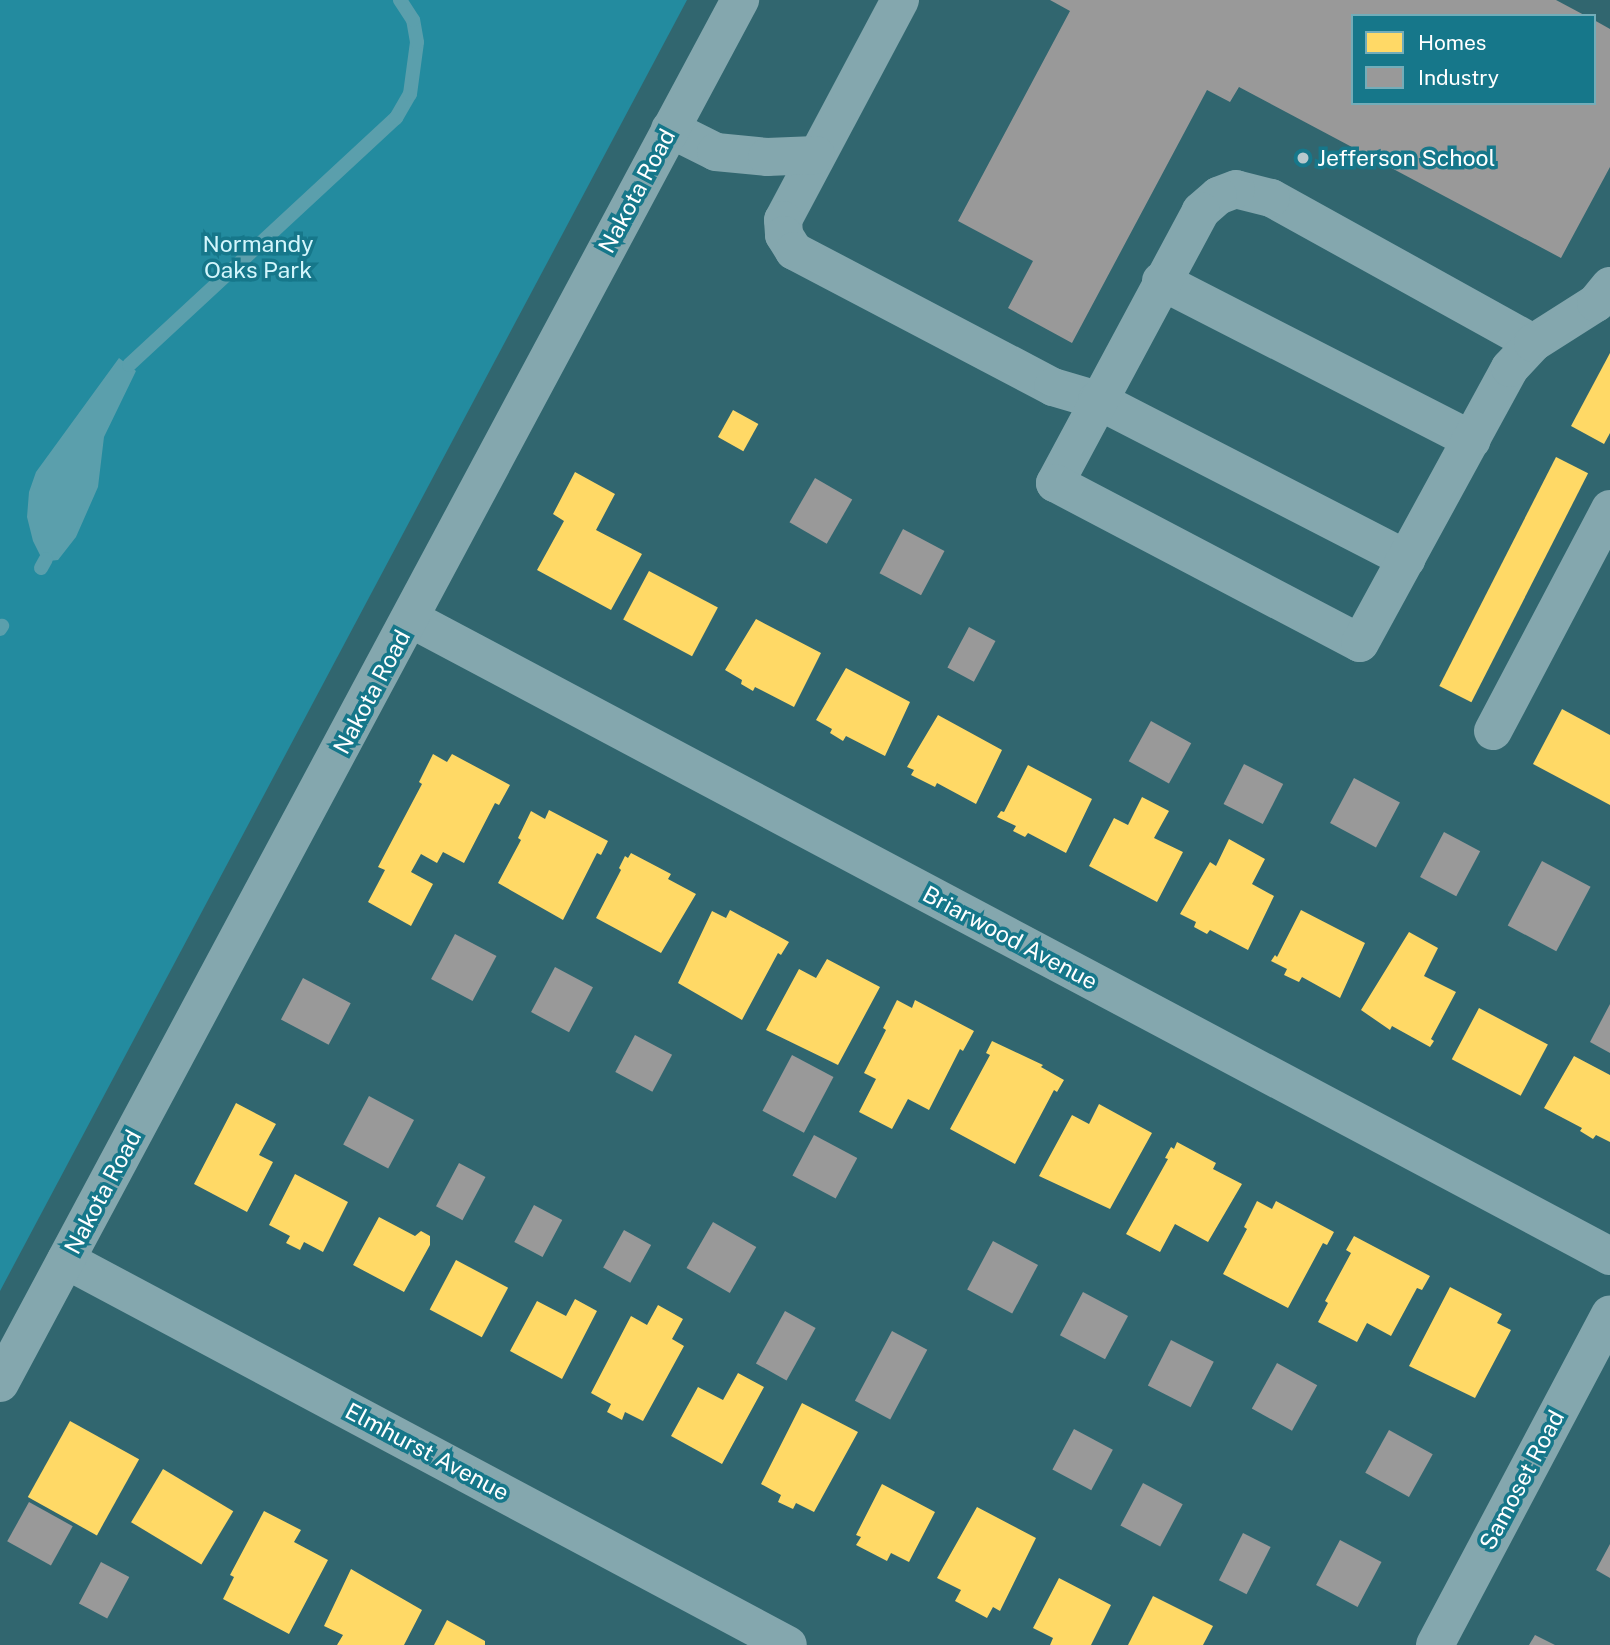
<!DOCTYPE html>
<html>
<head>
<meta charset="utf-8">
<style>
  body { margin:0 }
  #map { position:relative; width:1610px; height:1645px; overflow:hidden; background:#31666f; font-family:"Public Sans",sans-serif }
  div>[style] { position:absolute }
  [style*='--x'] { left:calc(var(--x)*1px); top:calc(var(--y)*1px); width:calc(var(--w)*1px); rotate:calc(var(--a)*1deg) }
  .green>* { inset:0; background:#238b9f }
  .water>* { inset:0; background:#5b9fac }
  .homes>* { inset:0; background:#ffd966; transform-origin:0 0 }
  .industry>* { inset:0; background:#999; transform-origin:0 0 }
  .stream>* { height:14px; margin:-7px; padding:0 7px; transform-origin:7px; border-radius:7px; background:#5b9fac }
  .minor>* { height:38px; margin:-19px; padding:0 19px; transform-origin:19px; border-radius:19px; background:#84a7ae }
  .dots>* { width:19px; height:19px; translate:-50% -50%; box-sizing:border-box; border:4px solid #16778a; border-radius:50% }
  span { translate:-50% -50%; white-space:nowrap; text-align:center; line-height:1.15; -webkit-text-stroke:7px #16778a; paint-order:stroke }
  .poi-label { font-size:23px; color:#fff }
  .left { translate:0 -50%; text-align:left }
  .street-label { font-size:23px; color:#fff }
  .park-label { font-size:23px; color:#d3f6fc }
  .legend { position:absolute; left:1351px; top:14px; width:245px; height:91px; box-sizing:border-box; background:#16778a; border:2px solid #73adb9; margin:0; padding:9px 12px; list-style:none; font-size:21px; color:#fff }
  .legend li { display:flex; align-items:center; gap:14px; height:35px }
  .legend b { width:35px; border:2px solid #73adb9 }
</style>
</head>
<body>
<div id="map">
  <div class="green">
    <div style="clip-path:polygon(0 0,687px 0,0 1291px)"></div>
  </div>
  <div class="water">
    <div style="clip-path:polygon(119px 358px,136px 371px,104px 437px,98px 487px,76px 537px,58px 560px,49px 561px,41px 557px,33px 541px,27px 517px,29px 492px,36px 472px)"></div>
  </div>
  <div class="homes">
    <div style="clip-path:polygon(1610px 353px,1610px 433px,1604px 444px,1571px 426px)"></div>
    <div style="left:733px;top:410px;width:29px;height:31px;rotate:29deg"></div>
    <div style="left:1556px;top:457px;width:36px;height:257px;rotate:27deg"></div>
    <div style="clip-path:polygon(575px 472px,615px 494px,596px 530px,642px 554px,611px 610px,537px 570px,564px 521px,553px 514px)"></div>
    <div style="left:649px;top:571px;width:78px;height:55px;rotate:28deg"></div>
    <div style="clip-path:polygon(756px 619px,821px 653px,794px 707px,755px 687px,753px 691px,741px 684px,742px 680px,725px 670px)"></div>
    <div style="clip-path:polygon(846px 668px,910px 702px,885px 756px,846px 736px,843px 741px,830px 733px,832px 729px,816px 720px)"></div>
    <div style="clip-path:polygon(1562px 709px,1610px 735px,1610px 805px,1533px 764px)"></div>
    <div style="clip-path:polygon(938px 715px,1002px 750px,976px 804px,937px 783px,935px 787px,911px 775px,914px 770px,907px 767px)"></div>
    <div style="clip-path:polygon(433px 754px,447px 762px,452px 754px,510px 785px,499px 805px,495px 803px,464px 863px,443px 852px,437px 863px,421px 854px,411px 872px,433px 884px,411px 926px,368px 902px,385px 870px,378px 867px,422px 784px,419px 782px)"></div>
    <div style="clip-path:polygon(1028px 765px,1092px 799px,1066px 853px,1028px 833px,1025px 837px,1013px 831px,1016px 826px,997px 817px,1001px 811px,1004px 812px)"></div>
    <div style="clip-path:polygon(1142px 797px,1169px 811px,1154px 838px,1183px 852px,1157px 902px,1089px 866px,1114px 818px,1128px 825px)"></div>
    <div style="clip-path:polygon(549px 810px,608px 841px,601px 855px,597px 853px,563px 920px,498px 883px,521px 840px,518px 838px,531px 811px,545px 819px)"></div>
    <div style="clip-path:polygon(1229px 839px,1265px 859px,1252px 884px,1274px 896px,1248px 950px,1210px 930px,1207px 934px,1194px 927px,1196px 922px,1180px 914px,1210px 862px,1216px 866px)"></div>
    <div style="clip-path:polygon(631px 853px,671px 874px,668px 879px,696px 894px,661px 953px,596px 918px,621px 870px,619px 868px,625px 856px,628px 858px)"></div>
    <div style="clip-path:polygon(730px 910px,789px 942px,781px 955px,778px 953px,742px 1020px,678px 983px,712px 911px,726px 918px)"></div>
    <div style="clip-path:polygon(1301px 910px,1365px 943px,1340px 998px,1302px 977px,1299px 982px,1284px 975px,1287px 969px,1271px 961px,1275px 955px,1277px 957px)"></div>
    <div style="clip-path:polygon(1409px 932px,1438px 948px,1424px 976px,1456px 992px,1431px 1039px,1434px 1041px,1430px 1047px,1392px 1026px,1390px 1030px,1361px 1010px)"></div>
    <div style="clip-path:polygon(827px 959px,880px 987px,838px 1065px,766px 1030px,799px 969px,816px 978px)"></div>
    <div style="clip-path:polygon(897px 1000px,912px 1008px,915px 1000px,974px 1031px,963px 1051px,960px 1049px,929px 1110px,908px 1099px,892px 1129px,859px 1112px,876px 1079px,864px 1073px,886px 1030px,883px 1028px)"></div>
    <div style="left:1479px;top:1008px;width:78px;height:58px;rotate:28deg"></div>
    <div style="clip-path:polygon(992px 1041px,1043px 1065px,1041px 1067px,1064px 1080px,1057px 1092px,1054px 1090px,1015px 1164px,950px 1129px,990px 1055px,986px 1053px)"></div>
    <div style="clip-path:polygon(1574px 1056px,1610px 1075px,1610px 1142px,1596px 1135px,1593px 1139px,1580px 1131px,1582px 1128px,1544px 1108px)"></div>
    <div style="clip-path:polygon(236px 1103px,276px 1124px,259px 1155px,273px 1162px,247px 1212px,194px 1184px)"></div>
    <div style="clip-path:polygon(1099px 1104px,1152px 1133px,1110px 1209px,1039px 1176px,1072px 1115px,1089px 1124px)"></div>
    <div style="clip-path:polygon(1177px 1142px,1216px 1163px,1213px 1169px,1242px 1184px,1208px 1242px,1175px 1224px,1160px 1252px,1126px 1234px,1168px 1159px,1165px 1158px,1171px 1147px,1174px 1149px)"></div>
    <div style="clip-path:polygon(295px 1174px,348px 1202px,323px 1252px,304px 1242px,300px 1250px,286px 1243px,290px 1236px,269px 1225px)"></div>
    <div style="clip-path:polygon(1257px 1201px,1272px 1209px,1276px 1201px,1334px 1232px,1327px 1245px,1323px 1243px,1288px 1308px,1223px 1274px,1247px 1229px,1244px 1227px)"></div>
    <div style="clip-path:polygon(379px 1217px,415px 1236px,421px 1231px,430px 1236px,430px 1245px,404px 1292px,353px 1265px)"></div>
    <div style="clip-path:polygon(1354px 1236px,1430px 1276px,1422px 1290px,1417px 1288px,1391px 1336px,1367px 1323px,1357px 1342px,1318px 1322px,1328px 1303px,1325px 1301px,1351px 1253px,1346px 1250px)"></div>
    <div style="left:456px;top:1260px;width:59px;height:56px;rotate:28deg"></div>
    <div style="clip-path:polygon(1450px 1287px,1502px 1314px,1497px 1323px,1511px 1330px,1475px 1398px,1409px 1366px)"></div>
    <div style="clip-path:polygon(575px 1299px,597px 1311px,562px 1379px,510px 1351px,537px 1301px,566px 1316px)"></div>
    <div style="clip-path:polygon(658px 1305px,683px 1319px,672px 1339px,684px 1346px,643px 1421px,625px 1412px,622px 1420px,607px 1412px,611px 1404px,591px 1393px,631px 1316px,647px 1325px)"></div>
    <div style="clip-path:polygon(738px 1373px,764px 1387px,722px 1464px,671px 1436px,698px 1387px,723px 1400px)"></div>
    <div style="clip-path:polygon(802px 1403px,858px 1432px,814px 1512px,796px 1503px,793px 1509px,778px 1502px,781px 1495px,761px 1484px)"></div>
    <div style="left:70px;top:1421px;width:79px;height:87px;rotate:29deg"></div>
    <div style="left:163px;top:1469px;width:82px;height:62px;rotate:31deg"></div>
    <div style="clip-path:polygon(882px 1484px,935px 1512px,909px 1562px,891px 1553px,887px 1561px,856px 1545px,861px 1537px,856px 1535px)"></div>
    <div style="clip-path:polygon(977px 1507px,1036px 1538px,1000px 1611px,993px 1607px,987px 1618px,955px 1601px,961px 1590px,937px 1578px)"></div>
    <div style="clip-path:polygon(264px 1511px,301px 1530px,294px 1542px,328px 1560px,289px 1634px,223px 1599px,234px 1577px,230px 1575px)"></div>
    <div style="clip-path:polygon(351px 1569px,422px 1610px,404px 1645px,337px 1645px,343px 1635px,324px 1626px)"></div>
    <div style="clip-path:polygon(1059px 1578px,1111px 1605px,1091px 1645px,1050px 1645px,1053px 1638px,1033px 1628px)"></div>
    <div style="clip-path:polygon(1153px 1596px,1213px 1626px,1203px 1645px,1128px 1645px)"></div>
    <div style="clip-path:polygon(447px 1620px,485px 1641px,485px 1645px,434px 1645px)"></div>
  </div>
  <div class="industry">
    <div style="clip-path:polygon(1050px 0,1556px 0,1586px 16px,1353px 16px,1353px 103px,1594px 103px,1594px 20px,1610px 29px,1610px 167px,1561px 258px,1239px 87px,1230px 102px,1207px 90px,1072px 343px,1008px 308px,1033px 261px,958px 221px,1070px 11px)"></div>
    <div style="left:815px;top:478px;width:43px;height:51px;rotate:30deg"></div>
    <div style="left:903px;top:529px;width:47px;height:50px;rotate:28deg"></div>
    <div style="left:969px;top:627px;width:30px;height:46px;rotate:28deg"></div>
    <div style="left:1151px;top:721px;width:46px;height:46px;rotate:29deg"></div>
    <div style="left:1244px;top:764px;width:44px;height:45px;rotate:27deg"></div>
    <div style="left:1354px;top:778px;width:52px;height:51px;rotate:28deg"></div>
    <div style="left:1444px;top:832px;width:41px;height:51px;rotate:28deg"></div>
    <div style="left:1542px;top:861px;width:55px;height:73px;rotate:28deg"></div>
    <div style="left:455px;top:934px;width:47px;height:51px;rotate:28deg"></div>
    <div style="left:555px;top:967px;width:43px;height:51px;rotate:28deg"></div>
    <div style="left:303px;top:978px;width:54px;height:47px;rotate:28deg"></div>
    <div style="clip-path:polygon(1610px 1004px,1610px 1053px,1590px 1042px)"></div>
    <div style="left:635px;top:1035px;width:42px;height:42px;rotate:28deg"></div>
    <div style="left:792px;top:1055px;width:47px;height:63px;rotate:28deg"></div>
    <div style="left:369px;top:1096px;width:51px;height:55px;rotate:28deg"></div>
    <div style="left:814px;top:1135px;width:49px;height:46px;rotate:28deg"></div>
    <div style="left:459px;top:1163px;width:30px;height:49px;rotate:28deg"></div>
    <div style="left:534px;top:1205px;width:32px;height:42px;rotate:28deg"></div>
    <div style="left:713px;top:1222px;width:50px;height:53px;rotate:30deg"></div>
    <div style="left:624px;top:1230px;width:31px;height:43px;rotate:29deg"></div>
    <div style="left:993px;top:1241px;width:51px;height:55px;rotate:28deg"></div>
    <div style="left:1083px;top:1292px;width:51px;height:49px;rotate:28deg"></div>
    <div style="left:785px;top:1311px;width:35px;height:60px;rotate:29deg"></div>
    <div style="left:892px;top:1331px;width:40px;height:79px;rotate:28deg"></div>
    <div style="left:1171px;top:1340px;width:48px;height:51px;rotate:27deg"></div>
    <div style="left:1277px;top:1363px;width:46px;height:52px;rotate:29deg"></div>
    <div style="left:1074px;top:1429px;width:44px;height:46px;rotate:28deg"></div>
    <div style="left:1389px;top:1430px;width:50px;height:49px;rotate:29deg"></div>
    <div style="left:1143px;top:1483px;width:45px;height:48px;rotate:28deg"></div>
    <div style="left:29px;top:1502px;width:50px;height:45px;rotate:29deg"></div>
    <div style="left:1243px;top:1533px;width:31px;height:53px;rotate:27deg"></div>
    <div style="left:1340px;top:1540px;width:47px;height:51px;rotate:28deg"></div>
    <div style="clip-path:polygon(1610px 1544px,1610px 1578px,1596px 1570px)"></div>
    <div style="left:101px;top:1562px;width:32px;height:47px;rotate:28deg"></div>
    <div style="clip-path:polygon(1535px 1635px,1555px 1645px,1529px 1645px)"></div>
  </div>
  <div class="stream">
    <div style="--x:129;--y:365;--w:364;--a:-42.8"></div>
    <div style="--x:396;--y:118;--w:28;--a:-60"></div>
    <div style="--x:410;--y:94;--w:52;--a:-82.3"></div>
    <div style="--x:417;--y:42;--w:22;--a:-100"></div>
    <div style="--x:413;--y:20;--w:24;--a:-123"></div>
    <div style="--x:41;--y:568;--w:10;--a:-61"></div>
    <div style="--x:0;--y:629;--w:4;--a:-56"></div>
  </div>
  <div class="minor">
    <div style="--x:900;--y:0;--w:249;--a:118"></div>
    <div style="--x:783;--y:220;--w:15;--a:86"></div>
    <div style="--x:784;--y:235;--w:19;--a:58"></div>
    <div style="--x:794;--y:251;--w:293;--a:27.7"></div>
    <div style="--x:1053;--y:387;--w:46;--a:16.5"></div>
    <div style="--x:1097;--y:400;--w:348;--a:27.2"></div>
    <div style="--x:670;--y:129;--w:51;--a:26.6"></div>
    <div style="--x:716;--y:152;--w:51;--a:5.6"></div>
    <div style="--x:767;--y:157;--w:49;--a:-2.3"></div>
    <div style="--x:1161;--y:281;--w:349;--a:27.1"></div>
    <div style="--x:1533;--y:343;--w:299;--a:-151"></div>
    <div style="--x:1271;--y:198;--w:36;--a:-166"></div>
    <div style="--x:1236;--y:189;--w:19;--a:159"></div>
    <div style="--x:1218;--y:196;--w:23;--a:139"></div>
    <div style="--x:1201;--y:211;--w:309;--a:118.2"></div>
    <div style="--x:1055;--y:483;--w:344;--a:27.7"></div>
    <div style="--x:1360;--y:643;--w:313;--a:-61.4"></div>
    <div style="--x:1510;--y:368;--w:34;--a:-47"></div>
    <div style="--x:1533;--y:343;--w:75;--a:-32.4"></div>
    <div style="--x:1596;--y:303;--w:22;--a:-51"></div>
    <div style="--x:411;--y:619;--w:1358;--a:27.98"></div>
    <div style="--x:1493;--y:731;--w:251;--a:-62.2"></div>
    <div style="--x:66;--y:1260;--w:818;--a:28.07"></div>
    <div style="--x:0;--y:1383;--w:1569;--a:-61.85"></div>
    <div style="--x:1435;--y:1645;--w:374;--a:-62.1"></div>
  </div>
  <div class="dots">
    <div style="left:1303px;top:158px;background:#b7c9cd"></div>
  </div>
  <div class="poi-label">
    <span class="left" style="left:1317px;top:158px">Jefferson School</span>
  </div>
  <div class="street-label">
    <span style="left:637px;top:191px;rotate:-62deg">Nakota Road</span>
    <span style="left:372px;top:692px;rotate:-62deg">Nakota Road</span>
    <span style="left:1010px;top:938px;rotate:28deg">Briarwood Avenue</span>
    <span style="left:103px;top:1192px;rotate:-62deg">Nakota Road</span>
    <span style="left:427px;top:1452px;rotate:28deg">Elmhurst Avenue</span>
    <span style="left:1522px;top:1480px;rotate:-62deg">Samoset Road</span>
  </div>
  <div class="park-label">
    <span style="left:258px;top:257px">Normandy<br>Oaks Park</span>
  </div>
  <ul class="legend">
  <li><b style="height:19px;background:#ffd966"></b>Homes</li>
  <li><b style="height:19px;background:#999"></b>Industry</li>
  </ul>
</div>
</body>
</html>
